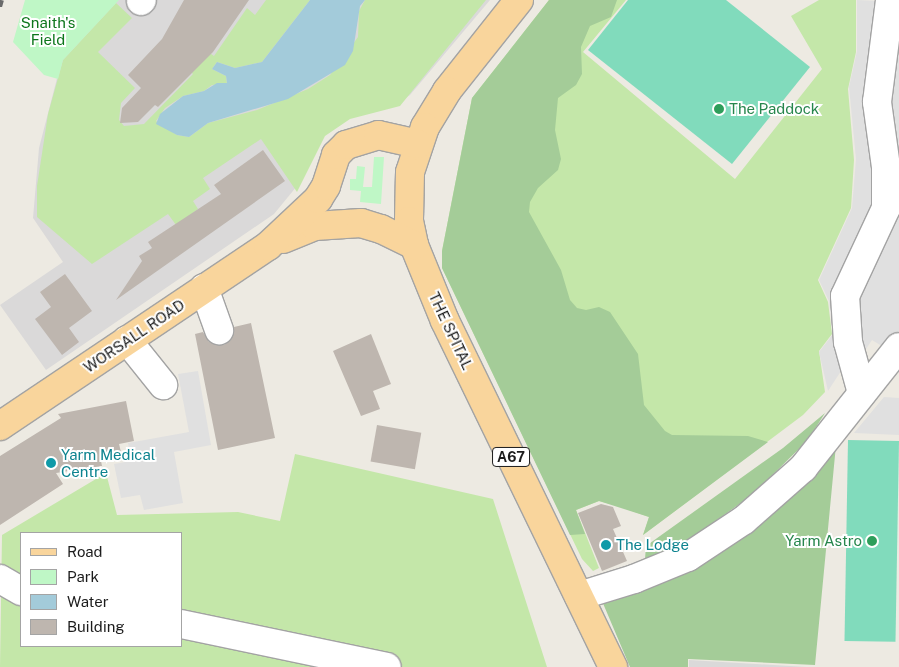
<!DOCTYPE html>
<html>
<head>
<meta charset="utf-8">
<style>
  body { margin:0 }
  #map { position:relative; width:899px; height:667px; overflow:hidden; background:#edeae2; font-family:"Public Sans",sans-serif }
  div>[style] { position:absolute }
  [style*='--x'] { left:calc(var(--x)*1px); top:calc(var(--y)*1px); width:calc(var(--w)*1px); rotate:calc(var(--a)*1deg) }
  .residential>* { inset:0; background:#dad9d9 }
  .grass>* { inset:0; background:#c4e7a9 }
  .forest>* { inset:0; background:#a4cc98 }
  .park>* { inset:0; background:#bff7c6 }
  .pitch>* { inset:0; background:#81dbbc; transform-origin:0 0 }
  .parking>* { inset:0; background:#e0e0e0 }
  .water>* { inset:0; background:#a3cbda }
  .building>* { inset:0; background:#beb6af; transform-origin:0 0 }
  .roads { filter:drop-shadow(1px 0 #a3a3a3) drop-shadow(-1px 0 #a3a3a3) drop-shadow(0 1px #a3a3a3) drop-shadow(0 -1px #a3a3a3) }
  .minor>* { height:28px; margin:-14px; padding:0 14px; transform-origin:14px; border-radius:14px; background:#fff }
  .major>* { height:28px; margin:-14px; padding:0 14px; transform-origin:14px; border-radius:14px; background:#f9d59c }
  .rail>* { height:4px; margin-top:-2px; transform-origin:0; background:repeating-linear-gradient(90deg,#6a6a6a 0 10px,transparent 0 20px) }
  .dots>* { width:14px; height:14px; translate:-50% -50%; box-sizing:border-box; border:2px solid #fff; border-radius:50% }
  span { translate:-50% -50%; white-space:nowrap; text-align:center; line-height:1.15; -webkit-text-stroke:4px #fff; paint-order:stroke }
  .shield-label span { padding:1px 4px; background:#fff; border:1px solid; border-radius:4px; -webkit-text-stroke-width:0 }
  .shield-label { font-size:14px; color:#1c1c1c; font-weight:700 }
  .park-label { font-size:15px; color:#0e761c }
  .leisure-label { font-size:15px; color:#27864d }
  .left { translate:0 -50%; text-align:left }
  .right { translate:-100% -50%; text-align:right }
  .street-label { font-size:15px; color:#1c1c1c }
  .culture-label { font-size:15px; color:#0d838f }
  .legend { position:absolute; left:20px; top:532px; width:162px; height:115px; box-sizing:border-box; background:#fff; border:1px solid #a4a4a4; margin:0; padding:6px 9px; list-style:none; font-size:15px; color:#1c1c1c }
  .legend li { display:flex; align-items:center; gap:10px; height:25px }
  .legend b { width:25px; border:1px solid #a4a4a4 }
</style>
</head>
<body>
<div id="map">
  <div class="residential">
    <div style="clip-path:polygon(110px 0,490px 0,410px 95px,397px 104px,347px 116px,322px 135px,297px 186px,274px 214px,46px 370px,0 305px,63px 262px,33px 218px,39px 148px,62px 59px)"></div>
    <div style="clip-path:polygon(689px 660px,806px 667px,689px 667px)"></div>
  </div>
  <div class="grass">
    <div style="clip-path:polygon(266px 0,310px 0,262px 62px,235px 68px,217px 62px,212px 69px,226px 76px,227px 84px,212px 85px,204px 91px,183px 96px,165px 108px,156px 121px,177px 135px,189px 137px,208px 123px,257px 110px,308px 89px,330px 75px,358px 37px,359px 11px,365px 0,486px 0,400px 106px,350px 119px,325px 136px,297px 192px,261px 139px,203px 178px,210px 189px,193px 201px,198px 209px,185px 219px,176px 225px,168px 214px,92px 264px,37px 217px,37px 186px,48px 114px,63px 60px,116px 3px,132px 18px,98px 52px,135px 88px,121px 103px,119px 120px,124px 126px,144px 124px,193px 74px,181px 63px,192px 41px,214px 56px,247px 8px,255px 15px)"></div>
    <div style="clip-path:polygon(549px 0,626px 0,583px 52px,735px 179px,822px 69px,791px 16px,819px 0,856px 0,856px 52px,848px 89px,854px 160px,851px 208px,818px 280px,828px 302px,832px 334px,819px 351px,825px 392px,803px 415px,643px 535px,649px 517px,618px 506px,599px 501px,576px 510px,599px 568px,593px 571px,582px 559px,442px 268px,442px 251px,472px 98px)"></div>
    <div style="clip-path:polygon(evenodd,295px 454px,493px 499px,547px 667px,0 667px,2px 535px,106px 473px,117px 515px,238px 512px,280px 521px,295px 454px,21px 533px,181px 533px,181px 646px,21px 646px,21px 533px)"></div>
  </div>
  <div class="forest">
    <div style="clip-path:polygon(549px 0,617px 0,611px 17px,590px 26px,581px 47px,582px 74px,576px 85px,558px 98px,555px 130px,561px 159px,558px 170px,538px 188px,530px 202px,529px 212px,561px 270px,570px 300px,577px 308px,586px 310px,599px 307px,610px 312px,638px 354px,644px 405px,665px 431px,672px 435px,748px 436px,768px 442px,643px 535px,649px 517px,599px 501px,576px 510px,585px 534px,570px 535px,442px 268px,442px 251px,472px 98px)"></div>
    <div style="clip-path:polygon(825px 413px,808px 440px,752px 495px,689px 540px,645px 559px,646px 546px,783px 448px)"></div>
    <div style="clip-path:polygon(836px 445px,815px 665px,688px 659px,688px 667px,630px 667px,602px 601px,722px 552px,752px 529px)"></div>
  </div>
  <div class="park">
    <div style="clip-path:polygon(25px 0,119px 0,63px 60px,58px 79px,44px 75px,13px 42px)"></div>
    <div style="clip-path:polygon(374px 157px,384px 157px,381px 204px,360px 202px,361px 191px,350px 190px,350px 179px,356px 179px,357px 166px,365px 167px,363px 187px,372px 187px)"></div>
  </div>
  <div class="pitch">
    <div style="clip-path:polygon(628px 0,726px 0,810px 67px,732px 164px,588px 50px)"></div>
    <div style="left:848px;top:440px;width:51px;height:201px;rotate:1deg"></div>
  </div>
  <div class="parking">
    <div style="clip-path:polygon(857px 0,899px 2px,899px 331px,885px 348px,872px 340px,864px 352px,858px 345px,828px 391px,819px 352px,833px 334px,829px 301px,819px 280px,852px 208px,856px 159px,849px 87px,857px 51px)"></div>
    <div style="clip-path:polygon(198px 371px,211px 445px,174px 452px,183px 503px,144px 510px,140px 495px,121px 498px,114px 464px,131px 461px,128px 443px,189px 432px,178px 374px)"></div>
    <div style="clip-path:polygon(884px 397px,899px 398px,899px 435px,854px 433px)"></div>
  </div>
  <div class="water">
    <div style="clip-path:polygon(310px 0,365px 0,360px 6px,353px 51px,345px 65px,288px 99px,208px 123px,189px 137px,177px 135px,156px 124px,160px 114px,183px 96px,204px 91px,217px 83px,227px 83px,226px 76px,212px 69px,217px 62px,235px 68px,262px 62px)"></div>
  </div>
  <div class="building">
    <div style="clip-path:polygon(184px 0,249px 0,213px 52px,158px 107px,155px 105px,138px 122px,120px 123px,122px 108px,141px 88px,128px 75px,162px 39px)"></div>
    <div style="clip-path:polygon(263px 150px,285px 181px,116px 300px,142px 261px,139px 256px,152px 248px,148px 242px,221px 194px,214px 185px)"></div>
    <div style="clip-path:polygon(65px 274px,92px 311px,69px 328px,79px 342px,62px 355px,35px 319px,51px 307px,40px 292px)"></div>
    <div style="clip-path:polygon(251px 323px,275px 438px,218px 450px,195px 334px,203px 332px,209px 342px,224px 345px,231px 340px,234px 327px)"></div>
    <div style="clip-path:polygon(371px 334px,391px 384px,373px 391px,380px 409px,361px 416px,333px 351px)"></div>
    <div style="clip-path:polygon(126px 401px,134px 441px,119px 444px,122px 456px,101px 461px,102px 466px,56px 473px,63px 484px,0 525px,0 456px,61px 418px,58px 414px)"></div>
    <div style="left:377px;top:425px;width:45px;height:37px;rotate:10deg"></div>
    <div style="clip-path:polygon(601px 504px,613px 507px,621px 526px,613px 529px,627px 561px,602px 571px,578px 513px)"></div>
  </div>
  <div class="roads">
    <div class="minor">
      <div style="--x:141;--y:1;--w:1;--a:-45"></div>
      <div style="--x:204;--y:288;--w:45;--a:70.3"></div>
      <div style="--x:127;--y:340;--w:58;--a:51.3"></div>
      <div style="--x:862;--y:393;--w:53;--a:-105.4"></div>
      <div style="--x:848;--y:342;--w:46;--a:-93.7"></div>
      <div style="--x:845;--y:296;--w:97;--a:-65"></div>
      <div style="--x:886;--y:208;--w:41;--a:-90"></div>
      <div style="--x:886;--y:167;--w:66;--a:-97.9"></div>
      <div style="--x:877;--y:102;--w:103;--a:-82.7"></div>
      <div style="--x:0;--y:579;--w:24;--a:30"></div>
      <div style="--x:579;--y:596;--w:58;--a:-17.2"></div>
      <div style="--x:634;--y:579;--w:58;--a:-22.2"></div>
      <div style="--x:688;--y:557;--w:67;--a:-33.5"></div>
      <div style="--x:744;--y:520;--w:79;--a:-41.4"></div>
      <div style="--x:803;--y:468;--w:154;--a:-51.6"></div>
      <div style="--x:181;--y:624;--w:210;--a:11.8"></div>
    </div>
    <div class="major">
      <div style="--x:519;--y:0;--w:116;--a:128.4"></div>
      <div style="--x:447;--y:91;--w:42;--a:121.4"></div>
      <div style="--x:425;--y:127;--w:47;--a:108.4"></div>
      <div style="--x:410;--y:172;--w:49;--a:91.2"></div>
      <div style="--x:409;--y:221;--w:25;--a:78"></div>
      <div style="--x:414;--y:245;--w:82;--a:67.8"></div>
      <div style="--x:445;--y:321;--w:385;--a:64.1"></div>
      <div style="--x:283;--y:239;--w:35;--a:-22"></div>
      <div style="--x:315;--y:226;--w:46;--a:-3.7"></div>
      <div style="--x:361;--y:223;--w:21;--a:17"></div>
      <div style="--x:381;--y:229;--w:37;--a:26"></div>
      <div style="--x:0;--y:426;--w:323;--a:-33.9"></div>
      <div style="--x:268;--y:246;--w:69;--a:-43.2"></div>
      <div style="--x:318;--y:199;--w:15;--a:-58"></div>
      <div style="--x:326;--y:186;--w:33;--a:-72"></div>
      <div style="--x:336;--y:155;--w:14;--a:-45"></div>
      <div style="--x:346;--y:145;--w:34;--a:-17"></div>
      <div style="--x:378;--y:135;--w:41;--a:12.7"></div>
    </div>
  </div>
  <div class="rail">
    <div style="--x:0;--y:7;--w:7;--a:-74"></div>
  </div>
  <div class="dots">
    <div style="left:719px;top:109px;background:#2e9e5b"></div>
    <div style="left:51px;top:463px;background:#0f9aa8"></div>
    <div style="left:872px;top:541px;background:#2e9e5b"></div>
    <div style="left:606px;top:545px;background:#0f9aa8"></div>
  </div>
  <div class="shield-label">
    <span style="left:511px;top:457px">A67</span>
  </div>
  <div class="park-label">
    <span style="left:48px;top:31px">Snaith's<br>Field</span>
  </div>
  <div class="leisure-label">
    <span class="left" style="left:729px;top:109px">The Paddock</span>
    <span class="right" style="left:862px;top:541px">Yarm Astro</span>
  </div>
  <div class="street-label">
    <span style="left:451px;top:331px;rotate:65deg">THE SPITAL</span>
    <span style="left:134px;top:336px;rotate:-34deg">WORSALL ROAD</span>
  </div>
  <div class="culture-label">
    <span class="left" style="left:61px;top:463px">Yarm Medical<br>Centre</span>
    <span class="left" style="left:616px;top:545px">The Lodge</span>
  </div>
  <ul class="legend">
  <li><b style="height:6px;background:#f9d59c"></b>Road</li>
  <li><b style="height:14px;background:#bff7c6"></b>Park</li>
  <li><b style="height:14px;background:#a3cbda"></b>Water</li>
  <li><b style="height:14px;background:#beb6af"></b>Building</li>
  </ul>
</div>
</body>
</html>
